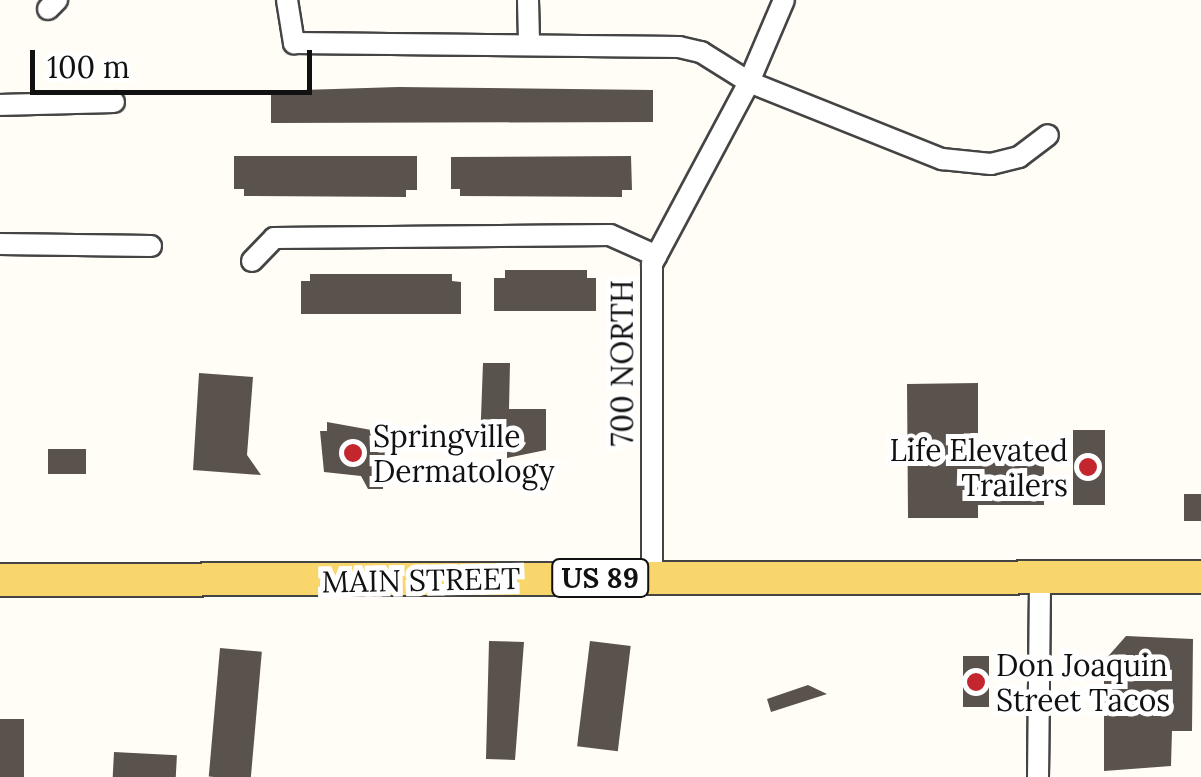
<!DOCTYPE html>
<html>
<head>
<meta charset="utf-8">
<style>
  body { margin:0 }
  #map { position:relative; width:1201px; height:777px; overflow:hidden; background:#fffdf5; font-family:Lora,serif }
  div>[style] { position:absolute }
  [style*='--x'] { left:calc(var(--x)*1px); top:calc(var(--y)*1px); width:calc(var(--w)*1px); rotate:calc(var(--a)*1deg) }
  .building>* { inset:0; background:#5a524d; transform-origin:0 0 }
  .roads { filter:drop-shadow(2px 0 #444) drop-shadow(-2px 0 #444) drop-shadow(0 2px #444) drop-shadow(0 -2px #444) }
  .street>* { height:20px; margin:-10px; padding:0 10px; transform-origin:10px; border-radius:10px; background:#fff }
  .primary>* { height:32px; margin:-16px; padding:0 16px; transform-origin:16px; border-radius:16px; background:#f9d66b }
  .dots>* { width:28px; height:28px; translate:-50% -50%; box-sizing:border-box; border:5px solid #fff; border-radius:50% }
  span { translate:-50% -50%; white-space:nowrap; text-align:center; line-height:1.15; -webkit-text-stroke:10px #fff; paint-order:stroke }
  .shield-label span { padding:2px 8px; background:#fff; border:2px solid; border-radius:8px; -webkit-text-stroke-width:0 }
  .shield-label { font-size:28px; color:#111; font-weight:700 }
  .street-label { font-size:30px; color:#111 }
  .poi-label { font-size:30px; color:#111 }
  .left { translate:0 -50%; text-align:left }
  .right { translate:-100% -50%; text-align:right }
  .scale { position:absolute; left:30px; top:50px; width:282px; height:45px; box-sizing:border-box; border:5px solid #111; border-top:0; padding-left:12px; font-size:30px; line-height:35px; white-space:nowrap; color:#111; -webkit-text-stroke:8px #fff; paint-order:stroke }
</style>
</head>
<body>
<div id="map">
  <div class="building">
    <div style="clip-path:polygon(398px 87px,653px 90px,653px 122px,271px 123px,271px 91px)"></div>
    <div style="clip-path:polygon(234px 156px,417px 156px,417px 190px,406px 190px,406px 197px,244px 196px,244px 189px,234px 189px)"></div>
    <div style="clip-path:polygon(631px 156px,632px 190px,622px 190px,622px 197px,460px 196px,460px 189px,451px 189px,451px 157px)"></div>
    <div style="clip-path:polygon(505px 270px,587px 270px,587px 278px,596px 278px,596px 311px,494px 311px,494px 278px,505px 278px)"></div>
    <div style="clip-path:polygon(310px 274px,452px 274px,452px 281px,461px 282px,461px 314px,301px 314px,301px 281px,310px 281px)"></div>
    <div style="clip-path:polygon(483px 363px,510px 363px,509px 409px,546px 409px,546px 450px,507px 458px,507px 450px,480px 444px)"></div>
    <div style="clip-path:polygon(199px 373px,253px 377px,247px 455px,261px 475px,193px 470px)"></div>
    <div style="clip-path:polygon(978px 383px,978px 456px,1044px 456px,1044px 505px,978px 505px,978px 518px,908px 518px,907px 384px)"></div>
    <div style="clip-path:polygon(327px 422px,377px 431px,377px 447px,385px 447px,383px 489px,368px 489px,361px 476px,324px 472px,320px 431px,327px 431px)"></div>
    <div style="left:1073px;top:430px;width:32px;height:75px"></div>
    <div style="left:48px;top:449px;width:38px;height:25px"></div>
    <div style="left:1184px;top:494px;width:17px;height:27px"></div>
    <div style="clip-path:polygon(1126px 636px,1193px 639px,1192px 731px,1172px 731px,1171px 766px,1104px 771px,1104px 661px)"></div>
    <div style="clip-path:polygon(489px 641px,524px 642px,515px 760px,486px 759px)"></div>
    <div style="left:590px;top:641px;width:41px;height:106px;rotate:7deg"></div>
    <div style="left:220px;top:648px;width:42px;height:129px;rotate:5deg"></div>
    <div style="left:963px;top:656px;width:26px;height:51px"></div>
    <div style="clip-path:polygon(808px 685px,827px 694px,771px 712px,767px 699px)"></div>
    <div style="left:0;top:719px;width:24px;height:58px"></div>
    <div style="left:114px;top:752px;width:63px;height:25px;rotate:3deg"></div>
  </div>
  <div class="roads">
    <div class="street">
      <div style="--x:287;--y:0;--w:44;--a:80.8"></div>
      <div style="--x:294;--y:43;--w:385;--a:0.6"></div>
      <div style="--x:679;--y:47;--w:23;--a:13"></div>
      <div style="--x:701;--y:52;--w:57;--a:32"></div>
      <div style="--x:749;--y:82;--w:208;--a:21.8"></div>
      <div style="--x:942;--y:159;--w:49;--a:5.8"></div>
      <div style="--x:991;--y:164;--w:29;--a:-14"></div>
      <div style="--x:1019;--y:157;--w:36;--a:-37"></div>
      <div style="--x:528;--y:0;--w:41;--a:88.6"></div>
      <div style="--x:48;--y:9;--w:13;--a:-45"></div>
      <div style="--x:0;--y:105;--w:114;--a:-1.5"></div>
      <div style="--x:0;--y:244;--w:151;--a:0.8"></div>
      <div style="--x:252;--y:261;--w:32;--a:-46"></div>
      <div style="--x:274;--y:238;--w:336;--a:-0.5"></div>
      <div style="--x:610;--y:235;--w:51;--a:24.1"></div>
      <div style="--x:652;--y:577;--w:313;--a:-90"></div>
      <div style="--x:652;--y:264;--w:206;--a:-61.9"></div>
      <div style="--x:749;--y:82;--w:89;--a:-66.9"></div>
      <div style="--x:1038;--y:777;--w:201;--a:-89.4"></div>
    </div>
    <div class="primary">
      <div style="--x:0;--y:580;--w:1201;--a:-0.14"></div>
    </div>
  </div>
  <div class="dots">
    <div style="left:353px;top:453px;background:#c4262e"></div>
    <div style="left:1088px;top:467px;background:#c4262e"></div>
    <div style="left:976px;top:682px;background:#c4262e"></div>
  </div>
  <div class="shield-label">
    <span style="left:600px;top:578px">US 89</span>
  </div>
  <div class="street-label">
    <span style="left:622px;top:363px;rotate:-90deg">700 NORTH</span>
    <span style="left:421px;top:580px;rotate:-1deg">MAIN STREET</span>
  </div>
  <div class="poi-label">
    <span class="left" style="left:373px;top:453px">Springville<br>Dermatology</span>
    <span class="right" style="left:1068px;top:467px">Life Elevated<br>Trailers</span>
    <span class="left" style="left:996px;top:682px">Don Joaquin<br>Street Tacos</span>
  </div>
  <div class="scale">100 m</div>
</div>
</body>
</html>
